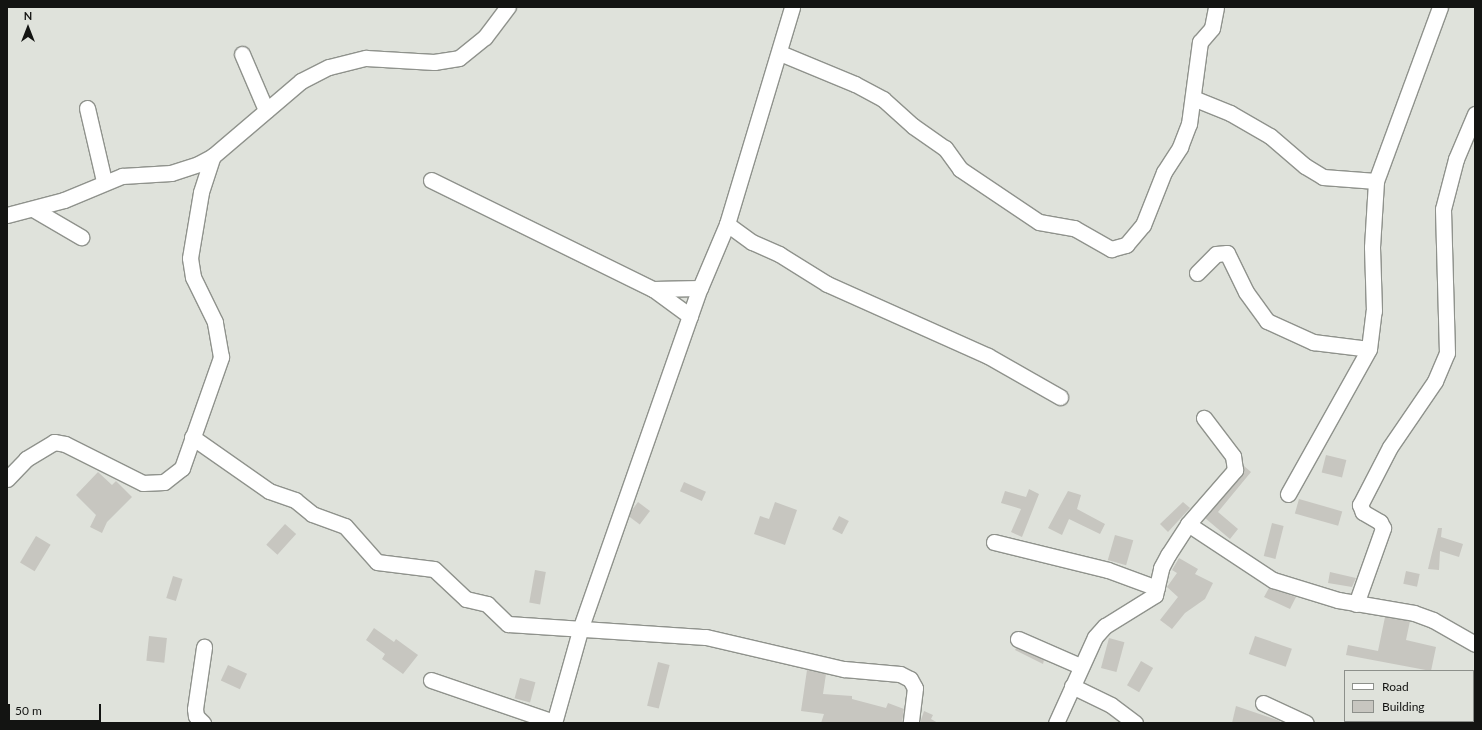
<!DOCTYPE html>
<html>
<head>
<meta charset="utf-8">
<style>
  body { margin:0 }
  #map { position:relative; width:1482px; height:730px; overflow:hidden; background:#dfe2db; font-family:Lato,sans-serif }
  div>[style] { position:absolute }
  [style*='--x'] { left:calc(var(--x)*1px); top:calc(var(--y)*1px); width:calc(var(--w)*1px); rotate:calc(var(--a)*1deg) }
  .building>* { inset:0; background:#c7c6c0; transform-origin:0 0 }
  .roads { filter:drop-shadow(1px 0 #8f928c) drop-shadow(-1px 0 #8f928c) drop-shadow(0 1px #8f928c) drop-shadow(0 -1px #8f928c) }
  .street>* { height:15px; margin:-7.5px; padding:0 7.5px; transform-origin:7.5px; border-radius:7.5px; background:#fff }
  span { translate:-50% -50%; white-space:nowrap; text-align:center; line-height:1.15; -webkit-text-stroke:4px #dfe2db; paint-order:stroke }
  .frame { position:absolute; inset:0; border:8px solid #131412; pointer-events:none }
  .legend { position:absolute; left:1344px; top:670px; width:130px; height:52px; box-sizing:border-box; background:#dfe2db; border:1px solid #8d908b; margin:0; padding:5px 7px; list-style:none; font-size:12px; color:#131412 }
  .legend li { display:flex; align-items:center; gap:8px; height:20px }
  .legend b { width:20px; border:1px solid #8d908b }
  .north { position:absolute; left:8px; top:8px; width:40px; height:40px; -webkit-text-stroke:3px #dfe2db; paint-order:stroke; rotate:0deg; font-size:11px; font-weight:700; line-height:16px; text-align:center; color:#131412 }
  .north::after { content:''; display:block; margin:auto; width:14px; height:18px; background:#131412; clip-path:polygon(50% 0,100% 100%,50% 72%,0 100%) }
  .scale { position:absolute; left:8px; top:704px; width:93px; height:18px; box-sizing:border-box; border:2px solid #131412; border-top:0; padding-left:5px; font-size:12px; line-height:14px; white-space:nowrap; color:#131412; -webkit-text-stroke:3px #dfe2db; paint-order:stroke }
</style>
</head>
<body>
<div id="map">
  <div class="building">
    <div style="left:1326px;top:455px;width:21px;height:18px;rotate:14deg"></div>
    <div style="clip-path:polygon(1244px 466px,1251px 472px,1218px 512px,1238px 529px,1230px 539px,1205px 518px,1242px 476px)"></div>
    <div style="clip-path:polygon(98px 472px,112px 485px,116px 481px,132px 497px,107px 522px,102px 533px,90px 527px,96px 515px,76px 495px)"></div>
    <div style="left:684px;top:482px;width:24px;height:10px;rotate:24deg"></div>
    <div style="clip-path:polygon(1029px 489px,1039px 494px,1022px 537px,1011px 532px,1021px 509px,1001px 503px,1005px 491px,1026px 497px)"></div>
    <div style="clip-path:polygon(1068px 491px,1081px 495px,1077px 509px,1105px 524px,1100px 534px,1069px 519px,1062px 535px,1048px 528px)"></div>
    <div style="left:1299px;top:499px;width:45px;height:15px;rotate:16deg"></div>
    <div style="left:638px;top:502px;width:15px;height:17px;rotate:37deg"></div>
    <div style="clip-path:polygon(775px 502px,797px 510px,785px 545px,754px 534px,760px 516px,769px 519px)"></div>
    <div style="clip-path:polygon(1183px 502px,1190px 508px,1168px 532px,1160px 524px)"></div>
    <div style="left:839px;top:516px;width:11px;height:15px;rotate:27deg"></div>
    <div style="left:1272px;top:523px;width:12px;height:34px;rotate:14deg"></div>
    <div style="left:285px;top:524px;width:15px;height:28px;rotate:42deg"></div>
    <div style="clip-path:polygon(1438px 528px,1442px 528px,1441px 537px,1463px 544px,1459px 557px,1440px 551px,1439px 570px,1428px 569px)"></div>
    <div style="left:1115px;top:535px;width:19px;height:26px;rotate:16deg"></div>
    <div style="left:36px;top:536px;width:17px;height:31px;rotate:31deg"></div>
    <div style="clip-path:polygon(1179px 558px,1198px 569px,1195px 574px,1213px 583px,1205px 599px,1185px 613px,1172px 629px,1160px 620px,1178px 597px,1167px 587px,1177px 573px,1172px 570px)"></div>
    <div style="left:535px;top:570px;width:11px;height:33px;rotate:10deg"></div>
    <div style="left:1406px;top:571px;width:14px;height:13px;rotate:12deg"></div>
    <div style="clip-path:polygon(1330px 572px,1356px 578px,1352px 587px,1328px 583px)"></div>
    <div style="left:173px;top:576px;width:10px;height:23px;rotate:17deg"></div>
    <div style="clip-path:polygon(1269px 588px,1296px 597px,1290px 609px,1264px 597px)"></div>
    <div style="clip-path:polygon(1385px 617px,1410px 621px,1406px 640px,1436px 647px,1431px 671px,1346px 655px,1348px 645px,1378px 651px)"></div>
    <div style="clip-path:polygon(374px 628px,394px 642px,396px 639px,418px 655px,403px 674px,382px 659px,385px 654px,366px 640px)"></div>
    <div style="left:149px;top:636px;width:18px;height:25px;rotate:6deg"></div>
    <div style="left:1255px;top:636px;width:39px;height:19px;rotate:19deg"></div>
    <div style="left:1109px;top:638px;width:16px;height:31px;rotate:15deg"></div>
    <div style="clip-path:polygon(1016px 648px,1044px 660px,1043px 664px,1015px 650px)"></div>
    <div style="left:1141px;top:661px;width:14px;height:28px;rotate:30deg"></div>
    <div style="left:658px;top:662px;width:12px;height:45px;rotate:14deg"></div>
    <div style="left:228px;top:665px;width:21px;height:17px;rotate:25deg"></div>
    <div style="clip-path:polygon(807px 670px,826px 674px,823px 694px,852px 696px,852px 699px,886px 708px,888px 703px,904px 709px,902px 723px,821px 723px,824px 714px,801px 711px)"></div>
    <div style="left:520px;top:678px;width:16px;height:21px;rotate:15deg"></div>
    <div style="clip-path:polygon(1236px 706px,1280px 721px,1279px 723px,1232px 723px)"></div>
    <div style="clip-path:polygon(924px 711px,933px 715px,931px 719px,938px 723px,920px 723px)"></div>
  </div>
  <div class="roads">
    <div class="street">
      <div style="--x:780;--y:53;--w:81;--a:22.5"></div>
      <div style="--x:855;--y:84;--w:32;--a:28"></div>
      <div style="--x:883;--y:99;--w:40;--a:42"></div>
      <div style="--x:913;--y:126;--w:39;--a:35"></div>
      <div style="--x:945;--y:148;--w:26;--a:54"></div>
      <div style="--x:960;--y:169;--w:95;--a:33.9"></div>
      <div style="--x:1039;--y:222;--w:36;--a:10"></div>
      <div style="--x:1074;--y:228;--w:43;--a:29.6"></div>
      <div style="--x:1111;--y:249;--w:16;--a:-15"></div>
      <div style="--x:1126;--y:245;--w:26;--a:-50"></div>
      <div style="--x:1143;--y:225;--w:57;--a:-68.4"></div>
      <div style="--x:1164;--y:172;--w:30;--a:-57"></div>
      <div style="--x:1180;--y:147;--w:25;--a:-69"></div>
      <div style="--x:1189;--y:124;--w:83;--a:-82.4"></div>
      <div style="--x:1200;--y:42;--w:18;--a:-49"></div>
      <div style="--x:1212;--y:28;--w:21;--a:-79"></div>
      <div style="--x:242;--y:54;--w:61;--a:66.8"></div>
      <div style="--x:1193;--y:98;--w:40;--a:22"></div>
      <div style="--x:1230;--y:113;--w:46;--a:29.9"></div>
      <div style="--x:1270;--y:136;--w:46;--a:40.6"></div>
      <div style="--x:1305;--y:166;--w:21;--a:31"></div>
      <div style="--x:1323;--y:177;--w:53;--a:4.3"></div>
      <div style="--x:87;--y:108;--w:75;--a:76.9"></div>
      <div style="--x:431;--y:180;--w:247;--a:26.2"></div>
      <div style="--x:653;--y:289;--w:46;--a:36.1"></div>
      <div style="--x:33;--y:209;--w:56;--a:30.3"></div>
      <div style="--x:7;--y:215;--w:59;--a:-14.7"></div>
      <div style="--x:64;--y:200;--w:63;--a:-22.5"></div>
      <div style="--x:122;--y:176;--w:49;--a:-3.5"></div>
      <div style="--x:171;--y:173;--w:28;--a:-18"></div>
      <div style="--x:198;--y:164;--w:17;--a:-28"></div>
      <div style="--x:213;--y:156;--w:116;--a:-40.4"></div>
      <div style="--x:301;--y:81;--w:31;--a:-27"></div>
      <div style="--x:329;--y:67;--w:38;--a:-14"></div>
      <div style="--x:366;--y:58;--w:68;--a:3.4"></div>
      <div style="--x:434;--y:62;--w:25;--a:-9"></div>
      <div style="--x:459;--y:58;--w:33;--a:-39"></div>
      <div style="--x:485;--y:37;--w:38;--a:-53"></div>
      <div style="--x:727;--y:224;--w:31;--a:36"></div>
      <div style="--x:752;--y:242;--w:30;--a:24"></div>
      <div style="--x:779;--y:254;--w:57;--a:32"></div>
      <div style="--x:827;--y:284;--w:176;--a:24.1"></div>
      <div style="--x:988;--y:356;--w:83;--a:29.7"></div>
      <div style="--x:1197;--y:273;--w:27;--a:-45"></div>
      <div style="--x:1216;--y:254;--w:11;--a:-5"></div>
      <div style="--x:1227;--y:253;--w:43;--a:64"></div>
      <div style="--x:1246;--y:292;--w:36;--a:54"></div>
      <div style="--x:1267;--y:321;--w:51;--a:24.5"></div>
      <div style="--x:1313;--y:342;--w:56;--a:7.1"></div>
      <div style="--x:653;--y:289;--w:47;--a:-1.2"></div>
      <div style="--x:192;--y:437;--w:94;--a:35"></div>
      <div style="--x:269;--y:491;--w:28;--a:19"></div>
      <div style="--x:295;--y:500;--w:22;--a:39"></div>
      <div style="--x:312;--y:514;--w:35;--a:20"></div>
      <div style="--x:345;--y:526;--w:48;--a:48.4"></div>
      <div style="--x:377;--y:562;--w:57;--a:7"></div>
      <div style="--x:434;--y:569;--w:44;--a:43.2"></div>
      <div style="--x:466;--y:599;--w:22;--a:13"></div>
      <div style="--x:487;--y:604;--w:29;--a:44"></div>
      <div style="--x:508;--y:624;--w:198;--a:3.8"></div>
      <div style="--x:706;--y:637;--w:142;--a:13.1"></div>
      <div style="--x:844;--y:669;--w:56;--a:5.1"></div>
      <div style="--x:900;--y:674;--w:11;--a:27"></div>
      <div style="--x:910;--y:679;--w:10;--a:61"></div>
      <div style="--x:915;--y:688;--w:35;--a:97"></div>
      <div style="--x:7;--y:479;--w:28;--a:-46"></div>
      <div style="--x:26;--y:459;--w:33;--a:-31"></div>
      <div style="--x:54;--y:442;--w:11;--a:10"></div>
      <div style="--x:65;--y:444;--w:87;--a:26.6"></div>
      <div style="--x:143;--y:483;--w:21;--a:-3"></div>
      <div style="--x:164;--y:482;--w:23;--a:-38"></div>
      <div style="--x:182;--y:468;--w:118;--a:-70.6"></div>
      <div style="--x:221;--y:357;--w:36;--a:-100"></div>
      <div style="--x:215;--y:322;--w:50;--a:-116.1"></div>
      <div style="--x:193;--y:277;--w:19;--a:-99"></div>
      <div style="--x:190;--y:258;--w:67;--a:-80.5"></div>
      <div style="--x:201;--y:192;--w:38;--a:-72"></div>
      <div style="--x:1288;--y:494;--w:166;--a:-60.8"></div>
      <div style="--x:1369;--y:349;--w:38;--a:-83"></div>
      <div style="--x:1374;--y:311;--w:64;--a:-91.8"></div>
      <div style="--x:1372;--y:247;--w:66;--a:-86.5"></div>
      <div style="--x:1376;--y:181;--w:185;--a:-69.8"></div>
      <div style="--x:1188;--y:524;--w:102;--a:33.4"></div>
      <div style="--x:1273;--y:580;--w:68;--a:17.1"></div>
      <div style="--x:1338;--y:600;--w:77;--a:9.7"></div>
      <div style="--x:1414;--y:613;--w:20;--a:20"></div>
      <div style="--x:1433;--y:620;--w:48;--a:29.7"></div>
      <div style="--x:994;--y:542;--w:117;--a:13.8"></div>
      <div style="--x:1108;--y:570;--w:52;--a:20.2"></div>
      <div style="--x:1356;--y:604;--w:81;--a:-70.4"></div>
      <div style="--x:1383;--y:528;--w:7;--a:-117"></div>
      <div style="--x:1380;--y:522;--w:20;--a:-150"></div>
      <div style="--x:1363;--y:512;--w:8;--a:-113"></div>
      <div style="--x:1360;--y:505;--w:65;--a:-62.7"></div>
      <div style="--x:1390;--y:447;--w:80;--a:-55.7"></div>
      <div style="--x:1435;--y:381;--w:30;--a:-67"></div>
      <div style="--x:1447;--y:353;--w:144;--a:-91.6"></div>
      <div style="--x:1443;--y:209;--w:52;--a:-75.4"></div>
      <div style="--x:1456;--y:159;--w:49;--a:-67.1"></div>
      <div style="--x:1018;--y:639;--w:68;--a:23.5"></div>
      <div style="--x:431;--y:680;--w:130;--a:18.9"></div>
      <div style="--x:1072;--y:686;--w:43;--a:26"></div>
      <div style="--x:1111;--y:705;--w:30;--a:37"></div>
      <div style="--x:1263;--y:703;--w:47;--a:24.9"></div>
      <div style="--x:203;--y:723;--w:10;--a:-135"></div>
      <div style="--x:196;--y:716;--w:7;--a:-98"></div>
      <div style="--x:195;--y:709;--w:63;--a:-81.7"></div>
      <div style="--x:554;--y:723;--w:100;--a:-74.3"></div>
      <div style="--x:581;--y:627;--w:359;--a:-70.7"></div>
      <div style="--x:700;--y:288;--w:69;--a:-67.1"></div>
      <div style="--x:727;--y:224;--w:227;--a:-73.3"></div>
      <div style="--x:1056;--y:723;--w:94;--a:-65.6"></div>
      <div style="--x:1095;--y:637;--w:15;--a:-48"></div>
      <div style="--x:1105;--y:626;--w:59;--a:-31.8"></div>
      <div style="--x:1155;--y:595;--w:28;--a:-77"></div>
      <div style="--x:1161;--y:568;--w:15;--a:-62"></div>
      <div style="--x:1168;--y:555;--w:37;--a:-57"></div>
      <div style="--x:1188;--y:524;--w:72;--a:-49"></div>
      <div style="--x:1235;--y:470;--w:14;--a:-98"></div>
      <div style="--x:1233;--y:456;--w:48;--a:-127.3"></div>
    </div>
  </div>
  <div class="frame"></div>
  <ul class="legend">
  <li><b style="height:5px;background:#fff"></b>Road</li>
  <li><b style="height:11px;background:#c7c6c0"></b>Building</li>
  </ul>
  <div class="north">N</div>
  <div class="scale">50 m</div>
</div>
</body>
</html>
